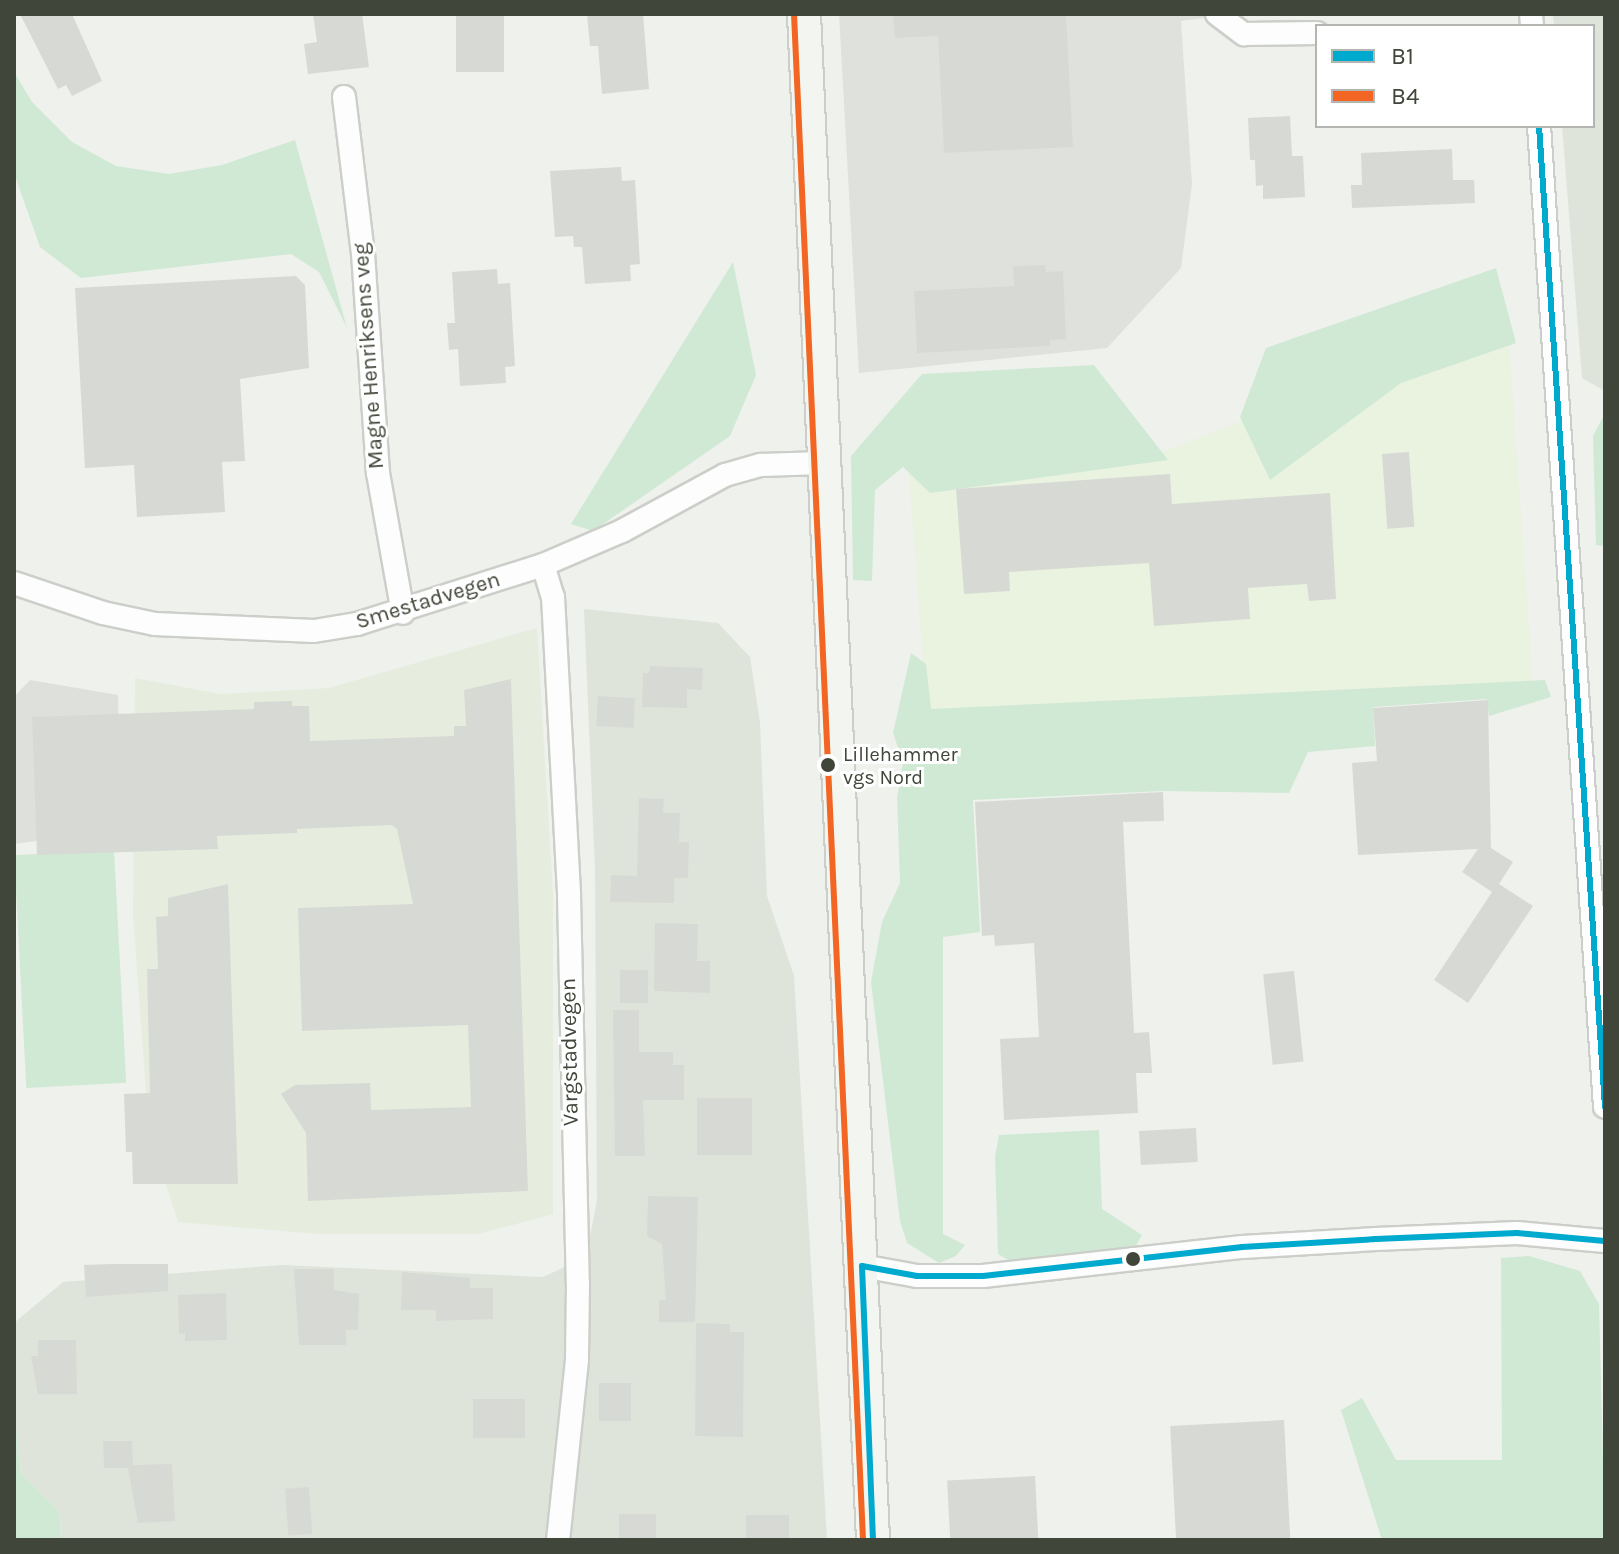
<!DOCTYPE html>
<html>
<head>
<meta charset="utf-8">
<style>
  body { margin:0 }
  #map { position:relative; width:1619px; height:1554px; overflow:hidden; background:#eef1ec; font-family:Karla,sans-serif }
  div>[style] { position:absolute }
  [style*='--x'] { left:calc(var(--x)*1px); top:calc(var(--y)*1px); width:calc(var(--w)*1px); rotate:calc(var(--a)*1deg) }
  .residential>* { inset:0; background:#dfe4da }
  .commercial>* { inset:0; background:#eaf2e0 }
  .industrial>* { inset:0; background:#dfe2dc }
  .education>* { inset:0; background:#e6eddf }
  .green>* { inset:0; background:#d0e9d5; transform-origin:0 0 }
  .parking>* { inset:0; background:#dee0dc }
  .building>* { inset:0; background:#d7dad4; transform-origin:0 0 }
  .roads { filter:drop-shadow(2px 0 #cccfc9) drop-shadow(-2px 0 #cccfc9) drop-shadow(0 2px #cccfc9) drop-shadow(0 -2px #cccfc9) }
  .minor>* { height:22px; margin:-11px; padding:0 11px; transform-origin:11px; border-radius:11px; background:#fcfdfc }
  .secondary>* { height:32px; margin:-16px; padding:0 16px; transform-origin:16px; border-radius:16px; background:#f2f5f0 }
  .bus-1>* { height:6px; margin:-3px; padding:0 3px; transform-origin:3px; border-radius:3px; background:#00a9ce }
  .bus-2>* { height:6px; margin:-3px; padding:0 3px; transform-origin:3px; border-radius:3px; background:#f26522 }
  .dots>* { width:22px; height:22px; translate:-50% -50%; box-sizing:border-box; border:4px solid #fff; border-radius:50% }
  span { translate:-50% -50%; white-space:nowrap; text-align:center; line-height:1.15; -webkit-text-stroke:6px #fff; paint-order:stroke }
  .bus-label { font-size:20px; color:#404639 }
  .left { translate:0 -50%; text-align:left }
  .street-label { font-size:22px; color:#404639 }
  .frame { position:absolute; inset:0; border:16px solid #404639; pointer-events:none }
  .legend { position:absolute; left:1315px; top:24px; width:280px; height:104px; box-sizing:border-box; background:#fff; border:2px solid #b3b5b0; margin:0; padding:10px 14px; list-style:none; font-size:24px; color:#404639 }
  .legend li { display:flex; align-items:center; gap:16px; height:40px }
  .legend b { width:40px; border:2px solid #b3b5b0 }
</style>
</head>
<body>
<div id="map">
  <div class="residential">
    <div style="clip-path:polygon(1553px 14px,1605px 14px,1605px 391px,1582px 378px,1562px 126px,1593px 126px,1593px 26px,1554px 26px)"></div>
    <div style="clip-path:polygon(584px 609px,718px 623px,750px 657px,760px 723px,767px 896px,794px 976px,827px 1540px,61px 1540px,60px 1513px,21px 1473px,14px 1415px,14px 1323px,63px 1282px,282px 1265px,543px 1277px,586px 1257px,597px 1200px,595px 870px)"></div>
  </div>
  <div class="commercial">
    <div style="clip-path:polygon(1508px 330px,1533px 686px,927px 713px,908px 462px,1155px 455px,1260px 414px)"></div>
  </div>
  <div class="industrial">
    <div style="clip-path:polygon(839px 14px,1235px 14px,1181px 21px,1192px 184px,1181px 268px,1107px 348px,859px 373px)"></div>
  </div>
  <div class="education">
    <div style="clip-path:polygon(537px 628px,553px 895px,553px 1214px,479px 1234px,318px 1234px,178px 1222px,149px 1133px,133px 915px,135px 678px,220px 694px,329px 688px)"></div>
  </div>
  <div class="green">
    <div style="clip-path:polygon(14px 72px,32px 102px,72px 142px,116px 166px,169px 174px,222px 165px,295px 140px,347px 328px,319px 272px,291px 254px,81px 278px,40px 247px,14px 173px)"></div>
    <div style="clip-path:polygon(733px 262px,756px 375px,730px 436px,593px 531px,571px 524px)"></div>
    <div style="clip-path:polygon(1496px 268px,1516px 343px,1401px 383px,1270px 480px,1240px 417px,1266px 348px)"></div>
    <div style="clip-path:polygon(1094px 365px,1168px 460px,930px 493px,903px 467px,875px 490px,872px 581px,853px 580px,851px 456px,922px 374px)"></div>
    <div style="clip-path:polygon(1605px 413px,1605px 546px,1596px 545px,1593px 436px)"></div>
    <div style="clip-path:polygon(911px 653px,926px 664px,931px 709px,1545px 680px,1551px 697px,1489px 716px,1487px 699px,1373px 707px,1375px 746px,1308px 752px,1289px 793px,1162px 791px,973px 800px,980px 932px,943px 937px,943px 1234px,965px 1245px,956px 1256px,939px 1263px,907px 1243px,900px 1221px,871px 982px,882px 922px,900px 883px,897px 798px,903px 762px,893px 733px)"></div>
    <div style="left:114px;top:850px;width:233px;height:100px;rotate:87deg"></div>
    <div style="clip-path:polygon(1099px 1130px,1102px 1209px,1142px 1235px,1133px 1251px,1010px 1261px,998px 1254px,995px 1156px,999px 1135px)"></div>
    <div style="clip-path:polygon(1529px 1256px,1580px 1271px,1599px 1304px,1605px 1540px,1382px 1540px,1341px 1410px,1362px 1398px,1396px 1460px,1502px 1460px,1501px 1258px)"></div>
    <div style="clip-path:polygon(14px 1415px,21px 1473px,60px 1513px,61px 1540px,14px 1540px)"></div>
  </div>
  <div class="parking">
    <div style="clip-path:polygon(30px 680px,118px 695px,120px 830px,14px 844px,14px 697px)"></div>
  </div>
  <div class="building">
    <div style="clip-path:polygon(20px 14px,72px 14px,102px 81px,72px 96px,66px 85px,58px 89px)"></div>
    <div style="clip-path:polygon(313px 14px,362px 14px,369px 67px,308px 74px,304px 44px,317px 42px)"></div>
    <div style="left:456px;top:14px;width:48px;height:58px"></div>
    <div style="clip-path:polygon(587px 14px,643px 14px,649px 89px,602px 94px,598px 46px,590px 46px)"></div>
    <div style="clip-path:polygon(893px 14px,1066px 14px,1073px 147px,944px 153px,938px 36px,895px 38px)"></div>
    <div style="clip-path:polygon(1290px 116px,1292px 156px,1303px 156px,1305px 197px,1263px 199px,1263px 185px,1256px 186px,1255px 160px,1250px 160px,1248px 118px)"></div>
    <div style="clip-path:polygon(1452px 149px,1453px 180px,1474px 180px,1475px 203px,1352px 208px,1351px 185px,1362px 185px,1361px 153px)"></div>
    <div style="clip-path:polygon(621px 167px,622px 181px,635px 180px,640px 264px,630px 265px,631px 281px,585px 284px,582px 247px,574px 247px,573px 236px,555px 237px,550px 171px)"></div>
    <div style="clip-path:polygon(1045px 265px,1046px 272px,1063px 271px,1066px 339px,1050px 340px,1050px 346px,917px 353px,914px 291px,1014px 286px,1013px 266px)"></div>
    <div style="clip-path:polygon(497px 269px,498px 284px,510px 283px,515px 366px,505px 367px,506px 383px,460px 386px,458px 349px,449px 350px,447px 323px,455px 323px,452px 272px)"></div>
    <div style="clip-path:polygon(296px 276px,305px 285px,309px 368px,240px 379px,245px 461px,222px 462px,225px 512px,137px 517px,134px 465px,85px 468px,75px 288px)"></div>
    <div style="left:1409px;top:452px;width:75px;height:27px;rotate:86deg"></div>
    <div style="clip-path:polygon(1170px 474px,1172px 504px,1330px 493px,1336px 599px,1309px 601px,1307px 584px,1248px 588px,1250px 619px,1154px 626px,1149px 563px,1009px 572px,1010px 591px,964px 594px,956px 489px)"></div>
    <div style="clip-path:polygon(650px 666px,703px 668px,702px 690px,687px 689px,687px 708px,642px 707px,643px 673px,649px 673px)"></div>
    <div style="clip-path:polygon(511px 679px,528px 1191px,308px 1201px,306px 1133px,281px 1094px,295px 1085px,370px 1083px,371px 1110px,471px 1107px,468px 1025px,302px 1031px,298px 908px,413px 904px,397px 829px,392px 825px,297px 829px,297px 833px,217px 836px,218px 849px,37px 855px,32px 717px,254px 709px,254px 702px,292px 701px,292px 706px,309px 706px,310px 741px,454px 736px,454px 726px,466px 726px,464px 690px)"></div>
    <div style="left:598px;top:696px;width:37px;height:30px;rotate:3deg"></div>
    <div style="clip-path:polygon(1488px 700px,1491px 848px,1513px 862px,1499px 884px,1533px 906px,1468px 1003px,1434px 980px,1492px 892px,1462px 872px,1478px 849px,1358px 855px,1352px 763px,1377px 761px,1373px 708px)"></div>
    <div style="clip-path:polygon(1163px 792px,1164px 821px,1123px 822px,1134px 1033px,1149px 1032px,1152px 1073px,1136px 1073px,1138px 1113px,1004px 1120px,1000px 1039px,1039px 1037px,1034px 943px,995px 946px,994px 935px,982px 936px,975px 802px)"></div>
    <div style="clip-path:polygon(639px 798px,664px 799px,663px 813px,680px 813px,679px 842px,689px 842px,688px 878px,674px 878px,674px 903px,610px 902px,611px 875px,637px 876px)"></div>
    <div style="clip-path:polygon(228px 884px,238px 1184px,133px 1184px,132px 1152px,126px 1152px,124px 1094px,150px 1093px,147px 969px,158px 969px,156px 917px,168px 916px,168px 898px)"></div>
    <div style="clip-path:polygon(655px 923px,698px 924px,697px 961px,710px 961px,710px 993px,654px 991px)"></div>
    <div style="left:620px;top:970px;width:28px;height:33px"></div>
    <div style="left:1294px;top:971px;width:91px;height:31px;rotate:84deg"></div>
    <div style="clip-path:polygon(613px 1010px,639px 1010px,639px 1052px,673px 1052px,673px 1065px,684px 1065px,684px 1100px,643px 1100px,645px 1156px,615px 1156px)"></div>
    <div style="left:752px;top:1098px;width:57px;height:55px;rotate:90deg"></div>
    <div style="left:1196px;top:1128px;width:34px;height:57px;rotate:87deg"></div>
    <div style="clip-path:polygon(648px 1196px,698px 1197px,695px 1322px,659px 1322px,659px 1300px,666px 1300px,662px 1244px,647px 1236px)"></div>
    <div style="clip-path:polygon(111px 1264px,168px 1264px,168px 1291px,86px 1297px,84px 1265px)"></div>
    <div style="clip-path:polygon(294px 1269px,334px 1269px,334px 1290px,359px 1294px,358px 1330px,346px 1330px,346px 1345px,299px 1345px)"></div>
    <div style="clip-path:polygon(402px 1272px,470px 1278px,470px 1288px,493px 1288px,493px 1319px,436px 1321px,436px 1310px,401px 1310px)"></div>
    <div style="clip-path:polygon(226px 1293px,227px 1340px,185px 1341px,185px 1333px,179px 1334px,178px 1295px)"></div>
    <div style="clip-path:polygon(696px 1323px,730px 1324px,730px 1332px,744px 1332px,743px 1437px,695px 1436px)"></div>
    <div style="clip-path:polygon(38px 1340px,76px 1340px,77px 1394px,38px 1394px,31px 1356px,38px 1356px)"></div>
    <div style="left:599px;top:1383px;width:32px;height:38px"></div>
    <div style="left:473px;top:1399px;width:52px;height:39px"></div>
    <div style="left:1284px;top:1420px;width:120px;height:114px;rotate:87deg"></div>
    <div style="clip-path:polygon(103px 1441px,132px 1441px,133px 1465px,172px 1464px,175px 1521px,138px 1523px,128px 1468px,104px 1468px)"></div>
    <div style="left:1035px;top:1476px;width:64px;height:88px;rotate:87deg"></div>
    <div style="left:309px;top:1487px;width:47px;height:24px;rotate:86deg"></div>
    <div style="left:619px;top:1514px;width:37px;height:26px"></div>
    <div style="left:789px;top:1515px;width:25px;height:43px;rotate:90deg"></div>
  </div>
  <div class="roads">
    <div class="minor">
      <div style="--x:1217;--y:14;--w:34;--a:37"></div>
      <div style="--x:1244;--y:34;--w:73;--a:-0.8"></div>
      <div style="--x:1531;--y:14;--w:12;--a:85"></div>
      <div style="--x:344;--y:97;--w:157;--a:83.1"></div>
      <div style="--x:363;--y:253;--w:221;--a:86.1"></div>
      <div style="--x:378;--y:473;--w:142;--a:79.9"></div>
      <div style="--x:1539;--y:126;--w:983;--a:86.15"></div>
      <div style="--x:543;--y:565;--w:34;--a:73"></div>
      <div style="--x:553;--y:597;--w:299;--a:86.9"></div>
      <div style="--x:569;--y:896;--w:388;--a:88.7"></div>
      <div style="--x:578;--y:1284;--w:76;--a:90.8"></div>
      <div style="--x:577;--y:1360;--w:181;--a:96"></div>
      <div style="--x:14;--y:583;--w:94;--a:18.6"></div>
      <div style="--x:103;--y:613;--w:53;--a:11.9"></div>
      <div style="--x:155;--y:624;--w:159;--a:2.5"></div>
      <div style="--x:314;--y:631;--w:44;--a:-9.2"></div>
      <div style="--x:357;--y:624;--w:195;--a:-17.6"></div>
      <div style="--x:543;--y:565;--w:86;--a:-23.3"></div>
      <div style="--x:622;--y:531;--w:117;--a:-28.5"></div>
      <div style="--x:725;--y:475;--w:37;--a:-16"></div>
      <div style="--x:761;--y:465;--w:62;--a:-1.8"></div>
      <div style="--x:862;--y:1266;--w:56;--a:10.3"></div>
      <div style="--x:917;--y:1276;--w:66;--a:0"></div>
      <div style="--x:983;--y:1276;--w:261;--a:-6.4"></div>
      <div style="--x:1242;--y:1247;--w:134;--a:-3.4"></div>
      <div style="--x:1376;--y:1239;--w:141;--a:-2.4"></div>
      <div style="--x:1517;--y:1233;--w:88;--a:5.2"></div>
    </div>
    <div class="secondary">
      <div style="--x:804;--y:14;--w:1528;--a:87.41"></div>
    </div>
  </div>
  <div class="bus-1">
    <div style="--x:1539;--y:126;--w:983;--a:86.15"></div>
    <div style="--x:873;--y:1540;--w:274;--a:-92.3"></div>
    <div style="--x:862;--y:1266;--w:56;--a:10.3"></div>
    <div style="--x:917;--y:1276;--w:66;--a:0"></div>
    <div style="--x:983;--y:1276;--w:261;--a:-6.4"></div>
    <div style="--x:1242;--y:1247;--w:134;--a:-3.4"></div>
    <div style="--x:1376;--y:1239;--w:141;--a:-2.4"></div>
    <div style="--x:1517;--y:1233;--w:88;--a:5.2"></div>
  </div>
  <div class="bus-2">
    <div style="--x:794;--y:14;--w:1528;--a:87.41"></div>
  </div>
  <div class="dots">
    <div style="left:828px;top:765px;background:#404639"></div>
    <div style="left:1133px;top:1259px;background:#404639"></div>
  </div>
  <div class="bus-label">
    <span class="left" style="left:843px;top:766px">Lillehammer<br>vgs Nord</span>
  </div>
  <div class="street-label">
    <span style="left:369px;top:356px;rotate:-94deg">Magne Henriksens veg</span>
    <span style="left:428px;top:601px;rotate:-17deg">Smestadvegen</span>
    <span style="left:570px;top:1052px;rotate:-91deg">Vargstadvegen</span>
  </div>
  <div class="frame"></div>
  <ul class="legend">
  <li><b style="height:10px;background:#00a9ce"></b>B1</li>
  <li><b style="height:10px;background:#f26522"></b>B4</li>
  </ul>
</div>
</body>
</html>
